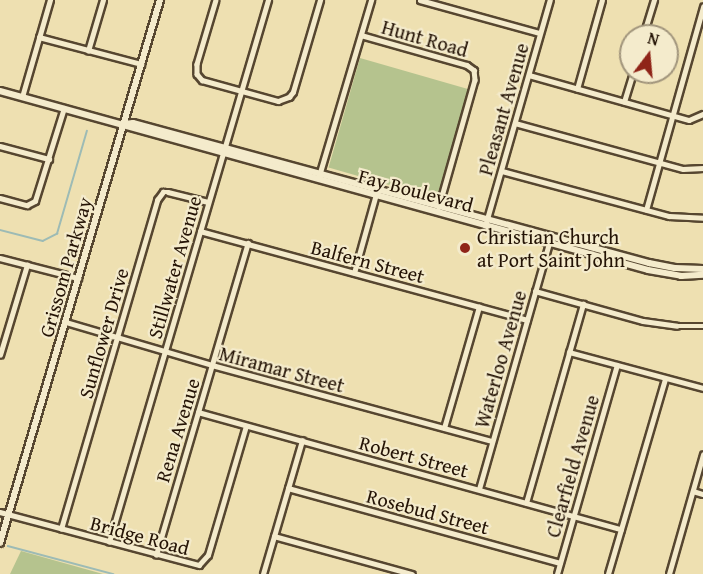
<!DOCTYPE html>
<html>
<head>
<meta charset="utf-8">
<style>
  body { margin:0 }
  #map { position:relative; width:703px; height:574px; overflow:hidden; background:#eee0b1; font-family:"Gentium Book Plus",serif }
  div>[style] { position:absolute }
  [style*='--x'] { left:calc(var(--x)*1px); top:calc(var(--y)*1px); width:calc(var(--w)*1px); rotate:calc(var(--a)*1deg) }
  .green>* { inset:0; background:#b5c38e; transform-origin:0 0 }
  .stream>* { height:1.5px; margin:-0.75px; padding:0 0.75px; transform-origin:0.75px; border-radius:0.75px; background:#9dbbb5 }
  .roads { filter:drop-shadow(2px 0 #564630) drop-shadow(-2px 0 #564630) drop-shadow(0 2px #564630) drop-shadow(0 -2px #564630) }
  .street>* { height:4.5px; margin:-2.25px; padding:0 2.25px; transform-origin:2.25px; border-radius:2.25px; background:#f4ebcc }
  .secondary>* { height:6px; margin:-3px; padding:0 3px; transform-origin:3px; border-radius:3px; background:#f4ebcc }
  .dots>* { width:16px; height:16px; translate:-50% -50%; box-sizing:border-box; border:3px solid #f4ebcc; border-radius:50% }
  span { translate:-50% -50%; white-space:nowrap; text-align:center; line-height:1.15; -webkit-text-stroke:4.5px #f4ebcc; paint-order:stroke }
  .street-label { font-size:20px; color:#241305 }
  .poi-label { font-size:20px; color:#241305 }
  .left { translate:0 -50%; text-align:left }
  .north { position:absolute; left:619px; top:24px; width:60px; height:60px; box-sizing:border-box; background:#f4ebcc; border:2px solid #a1957c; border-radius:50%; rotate:16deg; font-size:16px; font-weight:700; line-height:24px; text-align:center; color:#241305 }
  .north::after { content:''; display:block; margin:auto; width:21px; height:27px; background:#8f2418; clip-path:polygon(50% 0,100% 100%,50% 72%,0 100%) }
</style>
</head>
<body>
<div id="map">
  <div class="green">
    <div style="left:360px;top:58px;width:114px;height:114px;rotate:16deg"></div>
    <div style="clip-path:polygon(21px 551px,103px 574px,10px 574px)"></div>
  </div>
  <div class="stream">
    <div style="--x:0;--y:230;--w:44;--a:14.3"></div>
    <div style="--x:43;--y:241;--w:16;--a:-27"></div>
    <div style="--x:57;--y:234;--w:107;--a:-73.8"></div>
    <div style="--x:8;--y:546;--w:109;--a:14.9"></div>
  </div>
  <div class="roads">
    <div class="street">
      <div style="--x:216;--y:0;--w:67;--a:106.5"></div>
      <div style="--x:197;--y:64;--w:10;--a:90"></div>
      <div style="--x:197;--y:74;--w:8;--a:50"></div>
      <div style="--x:202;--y:80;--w:79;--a:15.4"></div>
      <div style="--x:278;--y:101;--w:12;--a:-20"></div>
      <div style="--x:289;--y:97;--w:6;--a:-51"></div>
      <div style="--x:293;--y:92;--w:96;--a:-73.6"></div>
      <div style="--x:420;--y:0;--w:124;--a:15.4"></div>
      <div style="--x:361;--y:35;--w:110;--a:15.8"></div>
      <div style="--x:467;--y:65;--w:9;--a:36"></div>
      <div style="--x:474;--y:70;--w:10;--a:84"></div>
      <div style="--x:475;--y:80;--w:132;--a:105.8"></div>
      <div style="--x:643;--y:36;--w:38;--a:-73"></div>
      <div style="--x:39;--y:37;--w:106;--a:14.8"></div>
      <div style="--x:88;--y:51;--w:53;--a:-73.6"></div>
      <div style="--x:529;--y:75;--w:166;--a:15.7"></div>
      <div style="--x:689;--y:120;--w:15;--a:-23"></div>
      <div style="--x:577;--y:89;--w:92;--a:-74.3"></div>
      <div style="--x:22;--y:97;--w:101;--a:-73.9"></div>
      <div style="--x:624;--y:102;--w:31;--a:-73"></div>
      <div style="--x:515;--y:123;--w:174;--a:15.3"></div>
      <div style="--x:683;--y:169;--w:20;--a:-3"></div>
      <div style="--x:0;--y:146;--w:51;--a:14.9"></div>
      <div style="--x:502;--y:171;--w:173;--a:15.1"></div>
      <div style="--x:669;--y:216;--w:34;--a:3"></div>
      <div style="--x:319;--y:176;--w:184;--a:-73.5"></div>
      <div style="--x:0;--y:198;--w:28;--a:15"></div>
      <div style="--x:27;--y:205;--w:9;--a:-27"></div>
      <div style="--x:35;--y:201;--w:97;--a:-72.7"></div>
      <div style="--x:646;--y:210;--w:211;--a:-74.3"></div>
      <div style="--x:485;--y:226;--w:235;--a:-74"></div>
      <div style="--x:200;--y:231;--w:339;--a:15.2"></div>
      <div style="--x:0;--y:258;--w:81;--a:14.4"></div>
      <div style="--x:354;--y:273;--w:82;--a:-74.4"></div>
      <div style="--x:535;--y:291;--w:112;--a:15.5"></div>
      <div style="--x:643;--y:321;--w:34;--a:8"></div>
      <div style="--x:677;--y:326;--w:26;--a:0"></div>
      <div style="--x:66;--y:322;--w:152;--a:16.4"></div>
      <div style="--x:212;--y:365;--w:290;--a:15.2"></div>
      <div style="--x:569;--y:352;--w:139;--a:15"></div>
      <div style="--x:0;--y:355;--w:94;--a:-73.3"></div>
      <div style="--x:198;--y:412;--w:439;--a:15.5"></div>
      <div style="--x:444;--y:428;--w:126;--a:-73.9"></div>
      <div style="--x:288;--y:488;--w:282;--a:15.4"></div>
      <div style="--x:479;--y:489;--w:263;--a:-74.1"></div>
      <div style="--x:693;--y:491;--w:10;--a:17"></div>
      <div style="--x:526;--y:503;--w:207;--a:-74"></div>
      <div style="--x:0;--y:512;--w:206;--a:14.9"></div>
      <div style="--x:199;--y:565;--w:13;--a:-48"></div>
      <div style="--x:208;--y:555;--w:134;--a:-73.6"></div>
      <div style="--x:61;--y:529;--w:343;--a:-73.7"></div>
      <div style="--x:157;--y:200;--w:10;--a:-53"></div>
      <div style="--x:163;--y:192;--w:5;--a:0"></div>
      <div style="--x:168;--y:192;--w:41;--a:14"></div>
      <div style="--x:274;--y:536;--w:143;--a:15.4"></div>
      <div style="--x:109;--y:542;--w:565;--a:-73.65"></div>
      <div style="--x:156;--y:555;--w:325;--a:-73.6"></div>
      <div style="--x:263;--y:574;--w:139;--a:-73.7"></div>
      <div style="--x:557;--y:574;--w:217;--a:-74"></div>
      <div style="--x:608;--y:574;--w:203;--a:-73.7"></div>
      <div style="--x:669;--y:574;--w:124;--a:-74.1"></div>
    </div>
    <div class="secondary">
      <div style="--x:0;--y:91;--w:672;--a:15.44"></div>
      <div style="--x:648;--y:270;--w:34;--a:10"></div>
      <div style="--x:681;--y:276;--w:22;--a:-3"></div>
      <div style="--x:125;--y:124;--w:8;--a:-7"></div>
      <div style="--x:133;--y:123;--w:535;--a:15.18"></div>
      <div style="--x:649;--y:263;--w:26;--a:11"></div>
      <div style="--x:675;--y:268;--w:28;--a:2"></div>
      <div style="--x:0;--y:543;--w:566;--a:-73.58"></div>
    </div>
  </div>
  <div class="dots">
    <div style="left:465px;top:248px;background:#8f2418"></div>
  </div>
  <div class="street-label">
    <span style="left:425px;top:38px;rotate:16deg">Hunt Road</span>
    <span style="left:503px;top:109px;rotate:-74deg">Pleasant Avenue</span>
    <span style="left:416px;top:190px;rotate:15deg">Fay Boulevard</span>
    <span style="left:368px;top:261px;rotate:15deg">Balfern Street</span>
    <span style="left:65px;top:267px;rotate:-74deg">Grissom Parkway</span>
    <span style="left:174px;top:267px;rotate:-74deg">Stillwater Avenue</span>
    <span style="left:103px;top:333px;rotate:-74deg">Sunflower Drive</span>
    <span style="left:500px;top:359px;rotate:-74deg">Waterloo Avenue</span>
    <span style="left:282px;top:369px;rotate:15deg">Miramar Street</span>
    <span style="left:177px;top:430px;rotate:-73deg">Rena Avenue</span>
    <span style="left:414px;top:456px;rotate:15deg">Robert Street</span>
    <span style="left:572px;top:466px;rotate:-74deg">Clearfield Avenue</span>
    <span style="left:428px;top:511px;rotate:15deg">Rosebud Street</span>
    <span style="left:140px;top:535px;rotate:15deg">Bridge Road</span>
  </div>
  <div class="poi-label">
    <span class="left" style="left:477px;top:248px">Christian Church<br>at Port Saint John</span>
  </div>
  <div class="north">N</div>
</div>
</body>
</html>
